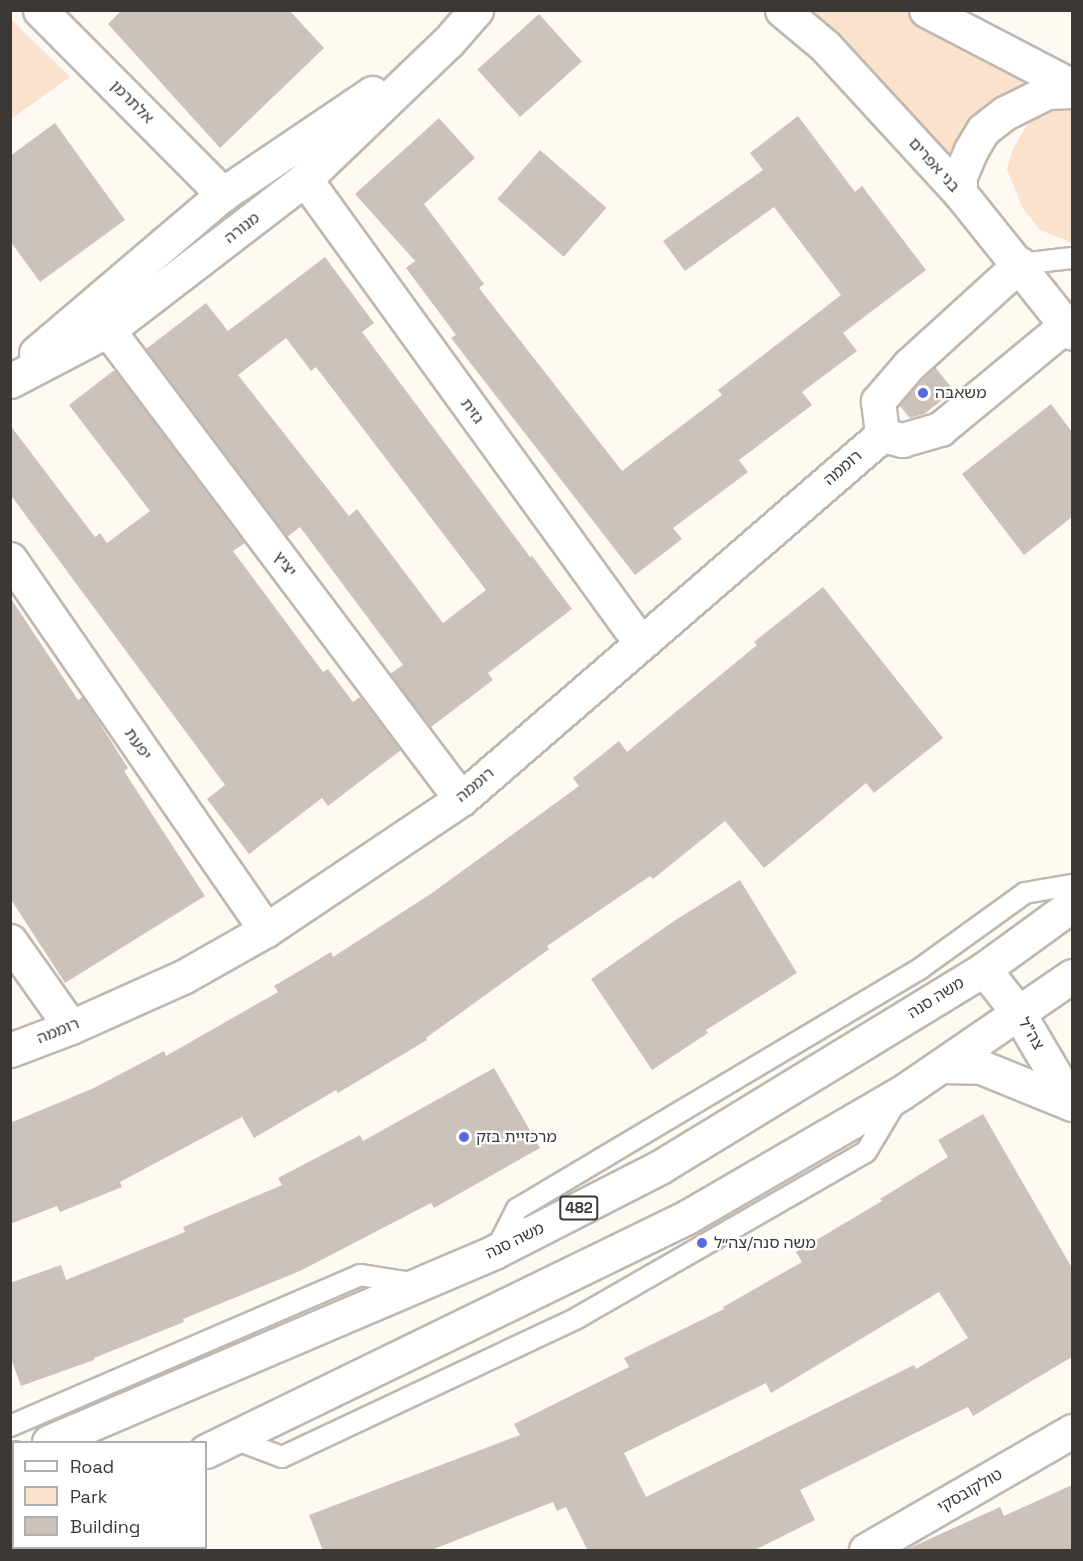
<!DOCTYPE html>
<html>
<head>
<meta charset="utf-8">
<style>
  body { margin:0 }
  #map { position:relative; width:1083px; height:1561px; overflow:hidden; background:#fff9f4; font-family:"Space Grotesk","Noto Sans Hebrew",sans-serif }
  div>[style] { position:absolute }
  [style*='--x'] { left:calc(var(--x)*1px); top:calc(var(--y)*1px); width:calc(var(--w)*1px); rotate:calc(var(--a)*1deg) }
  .green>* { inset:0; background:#fae2cc }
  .building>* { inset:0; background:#cbc2bb; transform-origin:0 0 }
  .roads { filter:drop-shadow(2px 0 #c0b8b0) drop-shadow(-2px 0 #c0b8b0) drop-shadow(0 2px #c0b8b0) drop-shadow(0 -2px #c0b8b0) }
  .lane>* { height:20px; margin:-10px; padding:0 10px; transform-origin:10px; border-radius:10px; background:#fff }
  .street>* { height:33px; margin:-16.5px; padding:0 16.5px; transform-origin:16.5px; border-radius:16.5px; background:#fff }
  .secondary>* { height:33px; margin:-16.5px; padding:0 16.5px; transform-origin:16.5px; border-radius:16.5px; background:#fff }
  .primary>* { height:33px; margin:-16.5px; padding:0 16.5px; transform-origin:16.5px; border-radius:16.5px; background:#fff }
  .dots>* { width:16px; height:16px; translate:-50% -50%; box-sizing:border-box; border:3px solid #fff; border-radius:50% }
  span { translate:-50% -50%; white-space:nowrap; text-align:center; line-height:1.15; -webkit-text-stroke:4.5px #fff; paint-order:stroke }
  .shield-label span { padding:2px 4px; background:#fff; border:2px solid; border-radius:4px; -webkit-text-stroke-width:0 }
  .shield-label { font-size:15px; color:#3c3835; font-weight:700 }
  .street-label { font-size:16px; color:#3c3835 }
  .poi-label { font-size:16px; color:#3c3835 }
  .left { translate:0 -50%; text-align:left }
  .frame { position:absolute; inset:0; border:12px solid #3c3835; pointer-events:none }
  .legend { position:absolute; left:12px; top:1441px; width:195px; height:108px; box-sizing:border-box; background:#fff; border:2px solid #b1afae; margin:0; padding:8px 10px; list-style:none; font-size:18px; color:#3c3835 }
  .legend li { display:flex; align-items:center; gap:12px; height:30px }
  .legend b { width:30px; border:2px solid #b1afae }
</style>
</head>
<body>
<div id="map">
  <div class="green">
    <div style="clip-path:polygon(799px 11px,926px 11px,1072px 86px,1005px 113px,960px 176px)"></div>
    <div style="clip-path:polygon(11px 19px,70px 77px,11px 119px,10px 119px)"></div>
    <div style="clip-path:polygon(1072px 104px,1072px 243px,1040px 230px,1022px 207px,1007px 169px,1012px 151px,1027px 125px,1053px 108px)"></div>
  </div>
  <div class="building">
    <div style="clip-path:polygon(122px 10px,289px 10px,324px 48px,220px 148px,108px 24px)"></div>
    <div style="left:539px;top:14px;width:64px;height:83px;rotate:48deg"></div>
    <div style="clip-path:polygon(798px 116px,855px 192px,862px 186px,926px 270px,843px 333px,857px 351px,802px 392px,812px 405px,739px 460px,748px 472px,673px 528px,682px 539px,635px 575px,451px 338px,456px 335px,406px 268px,415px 261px,355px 194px,439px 118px,475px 158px,424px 204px,484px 284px,479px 288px,622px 471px,722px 395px,718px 390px,841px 295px,774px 207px,685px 271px,663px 241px,763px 170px,750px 153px)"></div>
    <div style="clip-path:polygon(55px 123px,125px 220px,40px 282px,10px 241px,10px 156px)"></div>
    <div style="left:540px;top:150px;width:88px;height:65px;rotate:41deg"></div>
    <div style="clip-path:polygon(evenodd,325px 257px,374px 323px,362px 332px,530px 557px,532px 556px,572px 609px,488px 673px,493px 680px,431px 727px,390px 674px,403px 665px,300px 527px,287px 537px,146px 349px,206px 303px,228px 331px,325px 257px,286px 338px,311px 371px,316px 367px,486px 590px,443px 623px,357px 509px,349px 516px,238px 375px,286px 338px)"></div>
    <div style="clip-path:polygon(935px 367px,954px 391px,924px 414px,910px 418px,899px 405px)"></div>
    <div style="clip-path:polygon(113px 371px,116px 371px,245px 543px,233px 551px,323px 672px,328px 669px,353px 702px,360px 697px,401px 750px,328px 806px,322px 798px,249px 854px,207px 799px,225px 785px,10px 494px,10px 425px,95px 537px,100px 533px,107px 543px,150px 511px,69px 405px)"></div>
    <div style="clip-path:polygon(1051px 404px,1072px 432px,1072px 517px,1024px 555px,962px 474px)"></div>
    <div style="clip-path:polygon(823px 587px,943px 738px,874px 793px,866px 783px,764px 868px,725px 821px,653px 879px,650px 876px,547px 946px,549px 949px,426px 1038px,427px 1040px,338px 1093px,336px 1090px,254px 1138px,242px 1117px,120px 1182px,122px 1187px,60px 1212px,57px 1206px,10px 1224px,10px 1123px,94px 1088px,164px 1051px,166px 1056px,278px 992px,274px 986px,331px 952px,333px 957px,432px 893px,579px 786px,573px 778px,619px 741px,627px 752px,757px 645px,754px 642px)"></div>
    <div style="clip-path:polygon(10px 597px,78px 700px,83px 697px,128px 768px,124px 771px,205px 896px,65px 983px,10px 898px)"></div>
    <div style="clip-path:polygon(740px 880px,797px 973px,706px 1030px,708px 1033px,652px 1070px,591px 979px,677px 919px)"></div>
    <div style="clip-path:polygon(494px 1068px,540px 1148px,434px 1208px,431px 1203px,300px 1271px,183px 1319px,184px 1322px,94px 1358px,94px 1360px,21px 1386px,10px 1356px,10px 1283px,61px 1265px,66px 1280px,185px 1232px,183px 1227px,282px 1185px,278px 1178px,360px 1135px,363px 1141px)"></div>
    <div style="clip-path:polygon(evenodd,983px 1114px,1072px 1268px,1072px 1357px,973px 1416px,968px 1407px,800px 1490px,815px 1520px,753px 1551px,588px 1551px,566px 1507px,557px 1511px,553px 1502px,429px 1551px,323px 1551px,309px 1515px,520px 1435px,514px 1424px,629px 1367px,624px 1358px,724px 1309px,723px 1307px,802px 1262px,796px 1252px,882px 1201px,880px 1199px,948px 1157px,938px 1140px,983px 1114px,939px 1292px,968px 1338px,916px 1369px,914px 1365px,646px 1497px,624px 1453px,766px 1383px,771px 1393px,939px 1292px)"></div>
    <div style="clip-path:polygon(1072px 1485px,1072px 1551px,903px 1551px,1000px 1507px,1004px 1516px)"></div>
  </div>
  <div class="roads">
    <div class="lane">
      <div style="--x:1020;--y:264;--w:52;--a:-6.6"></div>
      <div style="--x:497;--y:1248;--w:44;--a:-62.9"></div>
      <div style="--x:517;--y:1209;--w:470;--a:-30.8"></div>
      <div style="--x:921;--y:968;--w:128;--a:-35.8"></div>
      <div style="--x:1025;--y:893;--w:48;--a:-9.7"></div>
      <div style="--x:10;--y:1426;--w:381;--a:-23.3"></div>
      <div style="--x:360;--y:1275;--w:53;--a:8.7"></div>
      <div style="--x:234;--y:1439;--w:51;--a:20.6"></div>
      <div style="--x:282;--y:1457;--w:326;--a:-25.2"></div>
      <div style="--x:577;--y:1318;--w:333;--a:-29.9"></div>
      <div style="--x:866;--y:1152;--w:61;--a:-59.2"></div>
      <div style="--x:77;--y:1550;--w:6;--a:-18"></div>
    </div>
    <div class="street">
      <div style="--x:40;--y:10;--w:260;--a:45.2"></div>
      <div style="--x:305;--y:179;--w:571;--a:54.11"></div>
      <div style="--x:1020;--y:264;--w:150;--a:137.7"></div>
      <div style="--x:909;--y:365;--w:48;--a:130.7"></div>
      <div style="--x:878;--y:401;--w:34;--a:83"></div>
      <div style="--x:882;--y:435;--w:21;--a:14"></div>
      <div style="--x:902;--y:440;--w:40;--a:-16"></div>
      <div style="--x:940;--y:429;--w:163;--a:-39.5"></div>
      <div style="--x:108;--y:330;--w:587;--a:53.03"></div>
      <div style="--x:36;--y:353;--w:245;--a:-40.4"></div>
      <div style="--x:223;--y:194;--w:180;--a:-34.1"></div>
      <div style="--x:10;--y:381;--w:110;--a:-27.5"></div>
      <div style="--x:108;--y:330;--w:248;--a:-37.5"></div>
      <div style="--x:305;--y:179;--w:198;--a:-43.8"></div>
      <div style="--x:448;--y:42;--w:43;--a:-48.8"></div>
      <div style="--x:10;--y:559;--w:451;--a:55.4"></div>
      <div style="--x:10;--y:941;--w:105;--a:54.7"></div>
      <div style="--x:10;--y:1050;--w:65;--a:-20.7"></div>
      <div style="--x:71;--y:1027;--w:123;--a:-24.1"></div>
      <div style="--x:183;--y:977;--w:95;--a:-29.5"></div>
      <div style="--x:266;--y:930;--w:235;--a:-33.9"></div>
      <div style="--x:461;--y:799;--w:557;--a:-40.85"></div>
      <div style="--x:866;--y:1550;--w:238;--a:-30"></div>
    </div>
    <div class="secondary">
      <div style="--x:782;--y:10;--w:56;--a:39.9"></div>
      <div style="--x:825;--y:46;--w:200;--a:47.4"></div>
      <div style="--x:960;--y:193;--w:179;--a:51.3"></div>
      <div style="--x:926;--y:10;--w:165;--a:27.5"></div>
      <div style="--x:960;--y:193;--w:17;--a:-90"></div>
      <div style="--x:960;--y:176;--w:28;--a:-67"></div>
      <div style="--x:971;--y:150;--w:23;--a:-59"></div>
      <div style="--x:983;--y:130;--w:28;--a:-38"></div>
      <div style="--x:1005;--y:113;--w:47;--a:-26.6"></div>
      <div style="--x:1047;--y:92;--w:25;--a:-2"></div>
      <div style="--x:984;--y:969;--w:57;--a:52.1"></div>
      <div style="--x:1019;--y:1014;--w:104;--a:59.5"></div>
    </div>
    <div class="primary">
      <div style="--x:942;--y:1066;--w:39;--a:1"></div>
      <div style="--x:981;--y:1067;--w:98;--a:22.1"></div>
      <div style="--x:49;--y:1442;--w:484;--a:-23.1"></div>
      <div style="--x:494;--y:1252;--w:186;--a:-27.1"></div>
      <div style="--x:660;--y:1167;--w:380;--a:-31.4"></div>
      <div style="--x:984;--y:969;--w:109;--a:-36"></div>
      <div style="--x:206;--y:1451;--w:535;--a:-25.94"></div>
      <div style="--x:687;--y:1217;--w:247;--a:-30.1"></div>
      <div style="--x:901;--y:1093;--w:207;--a:-34.4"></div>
      <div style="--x:10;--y:1459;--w:4;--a:-14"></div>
      <div style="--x:10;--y:1535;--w:4;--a:-14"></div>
    </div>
  </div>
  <div class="dots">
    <div style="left:923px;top:393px;background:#5b68e0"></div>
    <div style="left:464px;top:1137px;background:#5b68e0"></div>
    <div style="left:702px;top:1243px;background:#5b68e0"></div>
  </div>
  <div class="shield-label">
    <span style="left:579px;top:1208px">482</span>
  </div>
  <div class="street-label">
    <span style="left:132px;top:102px;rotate:45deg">אלתרמן</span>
    <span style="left:934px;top:165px;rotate:48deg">בני אפרים</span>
    <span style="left:242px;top:228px;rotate:-38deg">מנורה</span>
    <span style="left:472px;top:411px;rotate:54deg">גזית</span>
    <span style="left:843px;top:468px;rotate:-41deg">רוממה</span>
    <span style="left:285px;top:564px;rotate:53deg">יציץ</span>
    <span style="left:138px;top:744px;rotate:55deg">יפעת</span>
    <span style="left:475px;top:785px;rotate:-40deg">רוממה</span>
    <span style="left:936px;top:998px;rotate:-32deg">משה סנה</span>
    <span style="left:58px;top:1031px;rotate:-22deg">רוממה</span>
    <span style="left:1031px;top:1034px;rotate:59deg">צה"ל</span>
    <span style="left:515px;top:1241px;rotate:-26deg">משה סנה</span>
    <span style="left:970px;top:1491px;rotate:-30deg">טולקובסקי</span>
  </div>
  <div class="poi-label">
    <span class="left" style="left:935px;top:393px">משאבה</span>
    <span class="left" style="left:476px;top:1137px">מרכזיית בזק</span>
    <span class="left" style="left:714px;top:1243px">משה סנה/צה״ל</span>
  </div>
  <div class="frame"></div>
  <ul class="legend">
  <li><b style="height:8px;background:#fff"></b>Road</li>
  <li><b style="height:16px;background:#fae2cc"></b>Park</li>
  <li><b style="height:16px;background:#cbc2bb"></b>Building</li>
  </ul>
</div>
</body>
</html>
